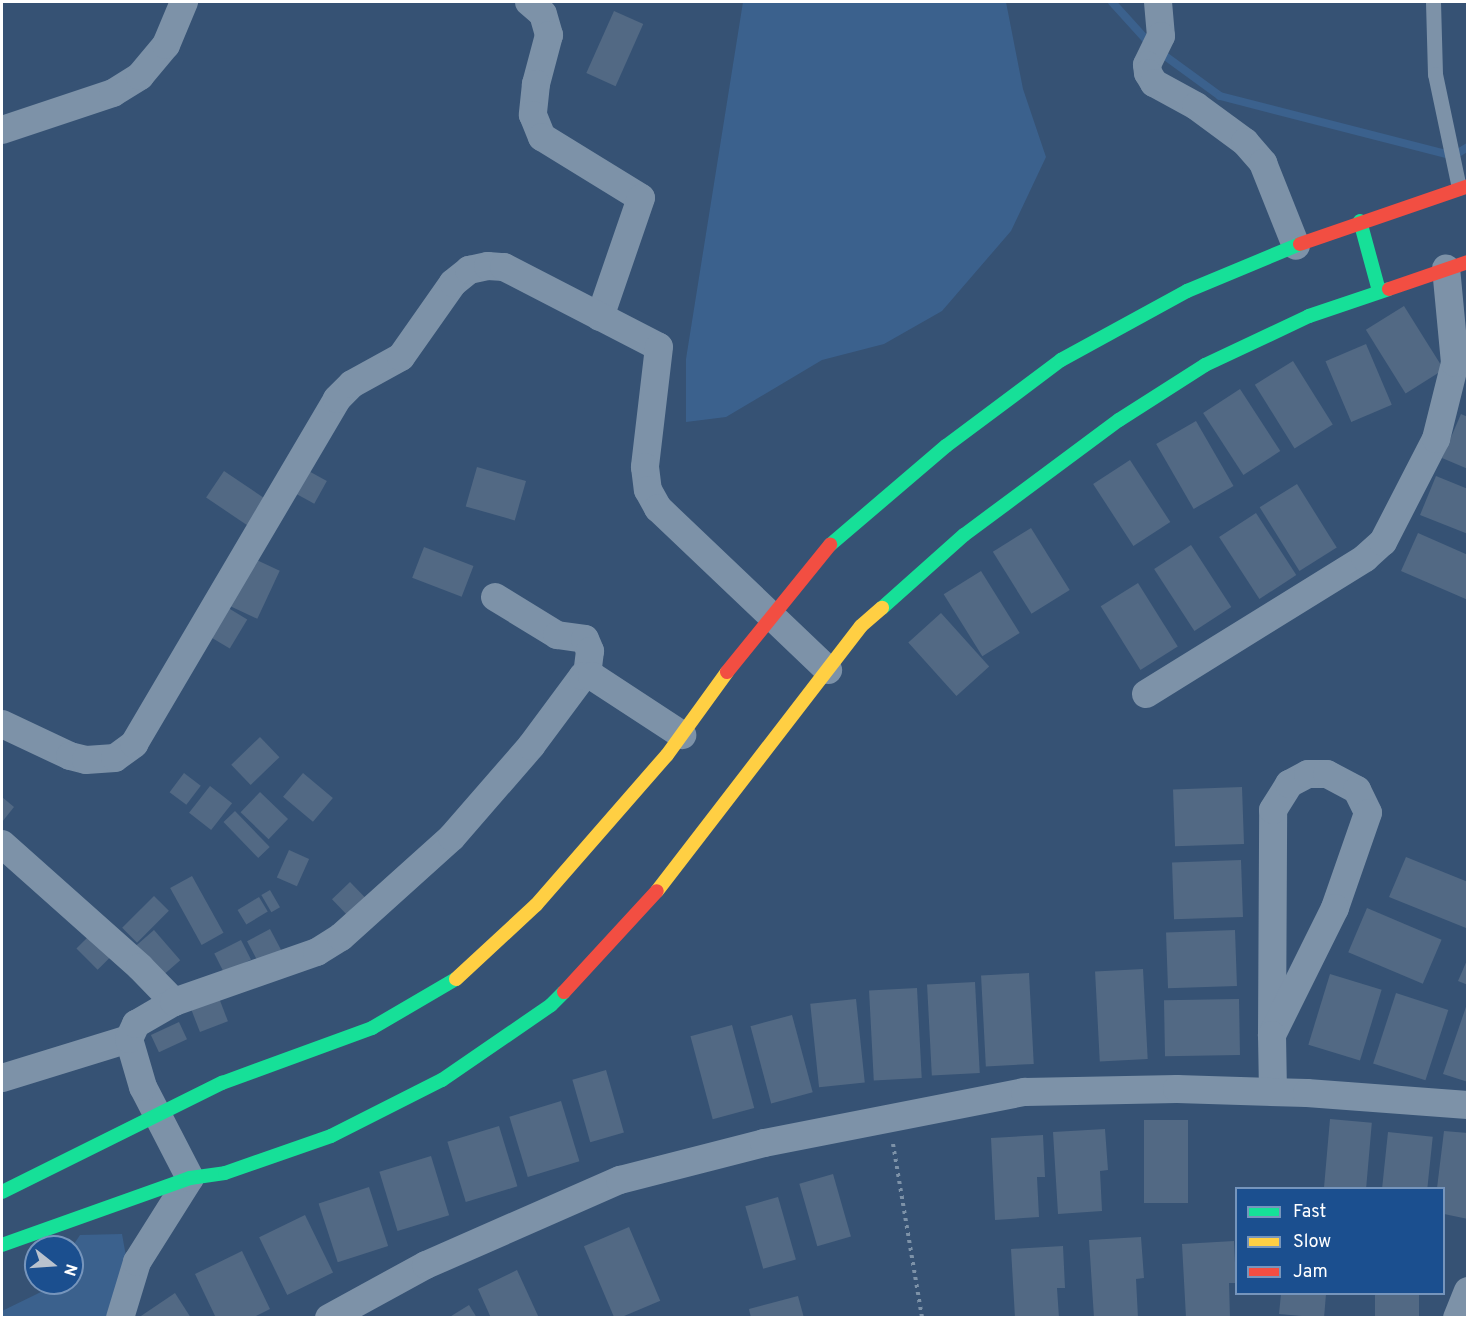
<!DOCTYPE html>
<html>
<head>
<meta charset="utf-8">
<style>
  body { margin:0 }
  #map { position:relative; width:1469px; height:1319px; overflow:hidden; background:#365274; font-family:Overpass,sans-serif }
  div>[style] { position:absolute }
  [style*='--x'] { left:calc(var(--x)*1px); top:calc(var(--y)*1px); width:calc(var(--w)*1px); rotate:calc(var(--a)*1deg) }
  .water>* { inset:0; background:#3b618d }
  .stream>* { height:8px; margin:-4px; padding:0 4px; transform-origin:4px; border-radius:4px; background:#3b618d }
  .building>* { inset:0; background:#526984; transform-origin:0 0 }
  .path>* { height:4px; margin-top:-2px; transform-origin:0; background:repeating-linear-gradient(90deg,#7d92a8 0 3px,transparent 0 7.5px) }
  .lane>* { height:15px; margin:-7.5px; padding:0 7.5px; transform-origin:7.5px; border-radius:7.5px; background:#7d92a8 }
  .street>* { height:28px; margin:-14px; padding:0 14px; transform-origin:14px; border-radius:14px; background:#7d92a8 }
  .fast>* { height:14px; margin:-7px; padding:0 7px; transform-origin:7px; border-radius:7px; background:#16e098 }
  .slow>* { height:14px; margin:-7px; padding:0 7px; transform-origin:7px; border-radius:7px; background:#ffcf43 }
  .jam>* { height:14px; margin:-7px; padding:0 7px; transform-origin:7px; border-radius:7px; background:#f24e42 }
  span { translate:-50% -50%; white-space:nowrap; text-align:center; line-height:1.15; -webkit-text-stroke:6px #1b4f8f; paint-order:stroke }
  .frame { position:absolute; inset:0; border:3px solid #fff; pointer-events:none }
  .legend { position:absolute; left:1235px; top:1187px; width:210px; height:108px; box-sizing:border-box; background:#1b4f8f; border:2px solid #7695bc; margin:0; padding:8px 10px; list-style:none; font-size:18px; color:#fff }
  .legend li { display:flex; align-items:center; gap:12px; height:30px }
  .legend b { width:30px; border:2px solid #7695bc }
  .north { position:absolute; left:24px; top:1235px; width:60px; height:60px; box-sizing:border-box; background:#1b4f8f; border:2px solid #7695bc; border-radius:50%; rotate:107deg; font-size:16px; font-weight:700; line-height:24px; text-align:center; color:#fff }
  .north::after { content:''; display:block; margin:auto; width:21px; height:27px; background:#b9c2ce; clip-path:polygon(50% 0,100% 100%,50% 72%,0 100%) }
</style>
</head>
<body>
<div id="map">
  <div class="water">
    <div style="clip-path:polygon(743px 2px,1006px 2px,1023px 89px,1046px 157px,1011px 231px,942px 311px,884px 344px,822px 360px,726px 417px,686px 422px,686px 359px)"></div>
    <div style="clip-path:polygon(122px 1234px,129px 1273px,111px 1317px,2px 1318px,2px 1311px,43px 1291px,49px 1283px,72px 1283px,72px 1247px,80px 1235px)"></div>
  </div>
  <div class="stream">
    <div style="--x:1112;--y:2;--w:58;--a:47.8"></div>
    <div style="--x:1161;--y:53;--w:73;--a:36.1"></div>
    <div style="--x:1220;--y:96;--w:241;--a:14.4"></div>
    <div style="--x:1453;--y:156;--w:17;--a:-31"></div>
  </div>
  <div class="building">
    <div style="left:614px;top:11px;width:32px;height:68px;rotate:24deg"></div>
    <div style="left:1404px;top:306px;width:75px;height:45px;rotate:58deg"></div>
    <div style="left:1366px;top:344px;width:66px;height:44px;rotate:67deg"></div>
    <div style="left:1293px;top:361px;width:75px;height:45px;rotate:58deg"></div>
    <div style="left:1240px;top:389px;width:74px;height:44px;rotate:57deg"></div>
    <div style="clip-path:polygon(1461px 414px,1468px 417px,1468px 469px,1442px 458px)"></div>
    <div style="left:1196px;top:421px;width:75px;height:46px;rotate:60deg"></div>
    <div style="left:1130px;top:460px;width:74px;height:44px;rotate:57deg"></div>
    <div style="left:477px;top:467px;width:51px;height:41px;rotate:16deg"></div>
    <div style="left:305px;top:469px;width:25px;height:26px;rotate:29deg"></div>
    <div style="left:224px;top:471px;width:50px;height:32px;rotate:34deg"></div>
    <div style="clip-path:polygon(1436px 476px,1468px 489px,1468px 534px,1420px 515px)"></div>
    <div style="left:1297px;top:484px;width:75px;height:44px;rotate:58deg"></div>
    <div style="left:1256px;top:513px;width:74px;height:44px;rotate:57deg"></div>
    <div style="left:1031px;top:528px;width:73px;height:45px;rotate:58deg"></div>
    <div style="clip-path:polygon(1418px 533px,1468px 555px,1468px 600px,1401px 571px)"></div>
    <div style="left:1191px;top:545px;width:74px;height:44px;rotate:57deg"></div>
    <div style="left:424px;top:547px;width:53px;height:33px;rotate:21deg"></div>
    <div style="left:248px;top:556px;width:35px;height:53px;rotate:25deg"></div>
    <div style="left:981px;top:571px;width:73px;height:44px;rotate:58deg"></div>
    <div style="left:1138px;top:583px;width:75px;height:44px;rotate:58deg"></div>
    <div style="left:225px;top:606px;width:26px;height:34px;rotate:31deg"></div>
    <div style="left:941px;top:613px;width:72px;height:44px;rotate:48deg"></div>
    <div style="left:260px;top:737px;width:28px;height:40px;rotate:46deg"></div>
    <div style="left:184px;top:773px;width:21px;height:24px;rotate:37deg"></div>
    <div style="left:303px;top:773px;width:39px;height:31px;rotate:40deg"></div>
    <div style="left:210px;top:786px;width:28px;height:34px;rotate:38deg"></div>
    <div style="left:1242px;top:787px;width:57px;height:69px;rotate:88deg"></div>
    <div style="left:260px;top:792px;width:39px;height:28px;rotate:44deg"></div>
    <div style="clip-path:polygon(2px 797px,14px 807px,2px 822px)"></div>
    <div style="left:235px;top:811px;width:50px;height:16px;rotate:46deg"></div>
    <div style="left:289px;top:850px;width:22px;height:30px;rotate:24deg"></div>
    <div style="clip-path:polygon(1406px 857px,1468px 882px,1466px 928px,1389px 897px)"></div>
    <div style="left:1241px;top:860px;width:57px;height:69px;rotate:88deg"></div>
    <div style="left:192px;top:876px;width:65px;height:25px;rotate:61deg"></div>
    <div style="left:350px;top:882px;width:29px;height:25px;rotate:46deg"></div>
    <div style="left:270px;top:890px;width:20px;height:10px;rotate:60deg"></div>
    <div style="left:154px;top:896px;width:21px;height:45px;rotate:45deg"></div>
    <div style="left:259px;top:897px;width:17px;height:25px;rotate:59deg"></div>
    <div style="left:1367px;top:908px;width:81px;height:48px;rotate:23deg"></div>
    <div style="left:270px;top:929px;width:24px;height:26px;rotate:62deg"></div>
    <div style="left:154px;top:930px;width:40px;height:27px;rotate:49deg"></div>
    <div style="left:1235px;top:930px;width:56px;height:69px;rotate:88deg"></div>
    <div style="left:92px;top:933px;width:30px;height:22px;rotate:45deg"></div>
    <div style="left:241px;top:940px;width:22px;height:30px;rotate:63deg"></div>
    <div style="clip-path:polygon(1468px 958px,1468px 985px,1458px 981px)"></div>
    <div style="left:1143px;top:969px;width:90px;height:48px;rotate:87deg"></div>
    <div style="left:1029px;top:973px;width:91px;height:48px;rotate:87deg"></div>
    <div style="left:1330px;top:974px;width:54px;height:74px;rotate:17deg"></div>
    <div style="left:975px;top:982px;width:91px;height:48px;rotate:87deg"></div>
    <div style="left:917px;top:988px;width:90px;height:48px;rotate:87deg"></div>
    <div style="left:1396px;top:993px;width:55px;height:74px;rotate:18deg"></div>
    <div style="left:219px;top:998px;width:25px;height:30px;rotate:69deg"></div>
    <div style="left:856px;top:999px;width:84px;height:46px;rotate:84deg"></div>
    <div style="left:1239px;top:999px;width:56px;height:75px;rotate:89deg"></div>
    <div style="clip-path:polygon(1468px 1001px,1468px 1082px,1443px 1074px)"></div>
    <div style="left:792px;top:1015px;width:80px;height:43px;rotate:75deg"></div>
    <div style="left:179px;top:1022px;width:19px;height:31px;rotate:65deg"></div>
    <div style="left:732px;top:1025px;width:86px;height:43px;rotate:75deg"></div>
    <div style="left:606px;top:1070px;width:65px;height:35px;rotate:74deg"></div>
    <div style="left:561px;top:1101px;width:63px;height:54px;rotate:73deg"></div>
    <div style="left:1330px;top:1119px;width:42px;height:69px;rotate:5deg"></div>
    <div style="left:1144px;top:1120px;width:44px;height:83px"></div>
    <div style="left:499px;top:1126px;width:63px;height:54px;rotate:73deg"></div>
    <div style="clip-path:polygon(1105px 1129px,1108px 1170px,1100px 1171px,1102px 1211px,1058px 1214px,1053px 1132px)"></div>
    <div style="clip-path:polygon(1444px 1131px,1468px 1133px,1468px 1219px,1444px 1214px,1444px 1188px,1437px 1188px)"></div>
    <div style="left:1388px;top:1132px;width:45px;height:56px;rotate:6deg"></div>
    <div style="clip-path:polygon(1043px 1135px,1045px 1177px,1037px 1177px,1039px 1217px,995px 1220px,991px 1138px)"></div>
    <div style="left:431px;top:1156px;width:62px;height:54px;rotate:73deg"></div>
    <div style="left:833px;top:1174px;width:65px;height:35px;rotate:74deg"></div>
    <div style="left:369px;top:1187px;width:62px;height:53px;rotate:72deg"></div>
    <div style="left:778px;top:1197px;width:65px;height:34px;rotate:74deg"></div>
    <div style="left:305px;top:1215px;width:64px;height:51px;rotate:64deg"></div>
    <div style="left:629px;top:1227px;width:80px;height:49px;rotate:67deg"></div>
    <div style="clip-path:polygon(1141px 1237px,1144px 1278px,1136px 1279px,1138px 1318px,1094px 1318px,1089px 1240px)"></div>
    <div style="clip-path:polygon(1234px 1241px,1236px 1283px,1229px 1283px,1230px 1318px,1186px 1318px,1182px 1244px)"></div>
    <div style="clip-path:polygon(1063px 1246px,1065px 1288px,1057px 1288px,1059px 1318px,1015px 1318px,1011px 1249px)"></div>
    <div style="clip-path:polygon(242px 1251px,270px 1309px,252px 1318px,216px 1318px,195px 1274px)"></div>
    <div style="clip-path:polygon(517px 1270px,539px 1318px,491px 1318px,478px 1289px)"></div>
    <div style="clip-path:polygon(175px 1293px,191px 1318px,138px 1318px)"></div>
    <div style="clip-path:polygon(1281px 1294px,1326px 1294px,1324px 1318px,1279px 1314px)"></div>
    <div style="left:1375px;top:1294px;width:44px;height:24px"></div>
    <div style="clip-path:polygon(798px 1296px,804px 1318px,751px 1318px,749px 1309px)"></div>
    <div style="clip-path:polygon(469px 1305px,477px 1318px,448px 1318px)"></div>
  </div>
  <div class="path">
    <div style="--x:893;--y:1144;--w:176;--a:80.5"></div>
  </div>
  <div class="lane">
    <div style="--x:1433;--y:2;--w:72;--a:88.4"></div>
    <div style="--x:1435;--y:74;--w:116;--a:78.1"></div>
  </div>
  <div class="street">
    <div style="--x:529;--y:2;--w:18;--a:41"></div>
    <div style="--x:543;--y:14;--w:22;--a:74"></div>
    <div style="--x:549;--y:35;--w:51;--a:104.9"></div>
    <div style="--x:536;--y:84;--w:31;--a:96"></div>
    <div style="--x:533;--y:115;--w:24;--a:68"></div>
    <div style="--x:542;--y:137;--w:116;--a:31.6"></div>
    <div style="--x:641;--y:198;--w:126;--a:109"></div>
    <div style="--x:1158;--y:2;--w:34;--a:85"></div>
    <div style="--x:1161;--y:36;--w:32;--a:116"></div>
    <div style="--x:1147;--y:65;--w:8;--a:83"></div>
    <div style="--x:1148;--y:73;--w:12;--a:59"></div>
    <div style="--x:1154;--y:83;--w:48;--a:28.7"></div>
    <div style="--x:1196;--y:106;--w:61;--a:36.3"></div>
    <div style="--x:1245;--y:142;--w:28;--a:49"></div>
    <div style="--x:1263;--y:163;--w:89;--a:68.3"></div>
    <div style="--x:2;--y:130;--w:117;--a:-18.4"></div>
    <div style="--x:113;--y:93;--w:32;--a:-32"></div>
    <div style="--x:140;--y:76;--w:40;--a:-50"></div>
    <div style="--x:166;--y:45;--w:47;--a:-67.3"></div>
    <div style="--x:495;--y:597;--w:73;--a:31.5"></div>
    <div style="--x:557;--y:635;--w:28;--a:8"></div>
    <div style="--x:585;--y:639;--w:13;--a:67"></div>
    <div style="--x:590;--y:651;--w:24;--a:97"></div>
    <div style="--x:1146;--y:694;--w:258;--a:-31.8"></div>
    <div style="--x:1365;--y:558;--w:24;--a:-42"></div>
    <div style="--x:1383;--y:542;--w:116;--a:-62.8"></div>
    <div style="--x:1436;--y:439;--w:78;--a:-76"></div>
    <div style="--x:1455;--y:363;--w:95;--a:-95.4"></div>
    <div style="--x:2;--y:724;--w:75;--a:25.2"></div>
    <div style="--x:70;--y:756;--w:16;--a:14"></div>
    <div style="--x:86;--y:760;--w:29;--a:-4"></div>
    <div style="--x:115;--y:758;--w:24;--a:-36"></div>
    <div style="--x:134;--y:744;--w:400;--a:-59.5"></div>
    <div style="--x:337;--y:399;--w:21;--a:-45"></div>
    <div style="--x:352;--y:384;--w:56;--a:-28.9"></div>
    <div style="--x:401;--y:357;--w:90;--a:-54.9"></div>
    <div style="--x:453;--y:283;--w:21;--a:-39"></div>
    <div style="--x:469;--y:270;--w:19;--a:-12"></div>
    <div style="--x:488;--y:266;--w:16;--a:4"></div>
    <div style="--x:504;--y:267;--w:174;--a:27.3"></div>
    <div style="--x:659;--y:347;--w:121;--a:96.7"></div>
    <div style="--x:645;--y:467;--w:23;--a:83"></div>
    <div style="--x:648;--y:490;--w:21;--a:61"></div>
    <div style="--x:658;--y:508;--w:235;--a:43.6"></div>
    <div style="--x:2;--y:844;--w:185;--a:41.7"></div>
    <div style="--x:140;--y:967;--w:49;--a:45.8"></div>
    <div style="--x:1272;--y:1035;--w:225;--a:-89.7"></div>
    <div style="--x:1273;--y:810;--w:31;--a:-58"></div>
    <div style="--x:1289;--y:784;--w:21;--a:-28"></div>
    <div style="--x:1308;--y:774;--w:19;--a:0"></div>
    <div style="--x:1327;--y:774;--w:34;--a:28"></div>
    <div style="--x:1357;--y:790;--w:25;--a:64"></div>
    <div style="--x:1368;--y:813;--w:101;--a:109.2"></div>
    <div style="--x:1335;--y:908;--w:142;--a:116.4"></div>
    <div style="--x:1272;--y:1035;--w:57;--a:89"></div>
    <div style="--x:2;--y:1078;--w:133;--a:-17.1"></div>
    <div style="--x:120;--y:1318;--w:59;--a:-73.1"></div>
    <div style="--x:137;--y:1262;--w:99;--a:-57.8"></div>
    <div style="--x:190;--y:1178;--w:102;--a:-117.3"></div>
    <div style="--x:143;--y:1087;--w:50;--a:-106.3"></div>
    <div style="--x:129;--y:1039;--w:17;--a:-65"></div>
    <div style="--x:136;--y:1024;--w:44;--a:-30.1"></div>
    <div style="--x:174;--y:1002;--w:151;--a:-19.3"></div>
    <div style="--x:317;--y:952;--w:28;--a:-32"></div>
    <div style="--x:341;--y:937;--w:149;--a:-42"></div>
    <div style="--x:452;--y:837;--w:121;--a:-49"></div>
    <div style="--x:531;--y:746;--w:87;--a:-53.4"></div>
    <div style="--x:583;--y:676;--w:9;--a:0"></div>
    <div style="--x:592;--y:676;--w:108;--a:33.2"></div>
    <div style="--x:329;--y:1318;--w:111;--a:-28.7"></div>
    <div style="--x:426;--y:1265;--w:212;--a:-23.7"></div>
    <div style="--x:620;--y:1180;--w:149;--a:-14.4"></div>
    <div style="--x:764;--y:1143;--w:266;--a:-11.1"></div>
    <div style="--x:1025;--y:1092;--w:152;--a:-1.1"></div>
    <div style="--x:1177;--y:1089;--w:130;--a:1.8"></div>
    <div style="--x:1307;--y:1093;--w:161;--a:4.3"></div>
    <div style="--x:1457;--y:1318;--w:29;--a:-68"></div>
  </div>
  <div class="fast">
    <div style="--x:1360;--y:221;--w:73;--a:74.8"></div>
    <div style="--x:830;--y:545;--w:153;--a:-40.5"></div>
    <div style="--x:946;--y:446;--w:144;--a:-36.8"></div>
    <div style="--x:1061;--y:360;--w:144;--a:-28.7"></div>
    <div style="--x:1187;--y:291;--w:122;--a:-22.6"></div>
    <div style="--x:882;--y:608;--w:110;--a:-41.7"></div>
    <div style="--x:964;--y:535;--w:193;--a:-36.6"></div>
    <div style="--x:1119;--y:420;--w:102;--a:-32.6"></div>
    <div style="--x:1205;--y:365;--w:115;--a:-25.2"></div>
    <div style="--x:1309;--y:316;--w:84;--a:-18.6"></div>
    <div style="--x:2;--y:1192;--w:246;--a:-26.4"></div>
    <div style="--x:222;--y:1083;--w:160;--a:-20.1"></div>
    <div style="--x:372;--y:1028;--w:97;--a:-30.3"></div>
    <div style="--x:2;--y:1245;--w:200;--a:-19.6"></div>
    <div style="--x:190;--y:1178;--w:35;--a:-8"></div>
    <div style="--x:225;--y:1173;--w:112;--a:-19.2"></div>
    <div style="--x:331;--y:1136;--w:124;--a:-26.8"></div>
    <div style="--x:442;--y:1080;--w:132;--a:-34.5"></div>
    <div style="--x:551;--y:1005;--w:18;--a:-45"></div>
  </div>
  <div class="slow">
    <div style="--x:657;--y:891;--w:334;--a:-52.4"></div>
    <div style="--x:861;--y:626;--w:28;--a:-41"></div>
    <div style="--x:456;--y:979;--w:109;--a:-42.8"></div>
    <div style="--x:536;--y:905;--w:199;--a:-48.9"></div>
    <div style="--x:667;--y:755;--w:102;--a:-54.1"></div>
  </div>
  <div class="jam">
    <div style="--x:1300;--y:244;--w:178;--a:-19"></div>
    <div style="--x:1389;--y:289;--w:83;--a:-18.9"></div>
    <div style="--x:727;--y:672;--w:164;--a:-51"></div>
    <div style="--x:564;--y:992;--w:137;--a:-47.4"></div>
  </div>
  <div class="frame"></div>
  <ul class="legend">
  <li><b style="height:8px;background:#16e098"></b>Fast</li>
  <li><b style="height:8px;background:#ffcf43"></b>Slow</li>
  <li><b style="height:8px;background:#f24e42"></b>Jam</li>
  </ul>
  <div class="north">N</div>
</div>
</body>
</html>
